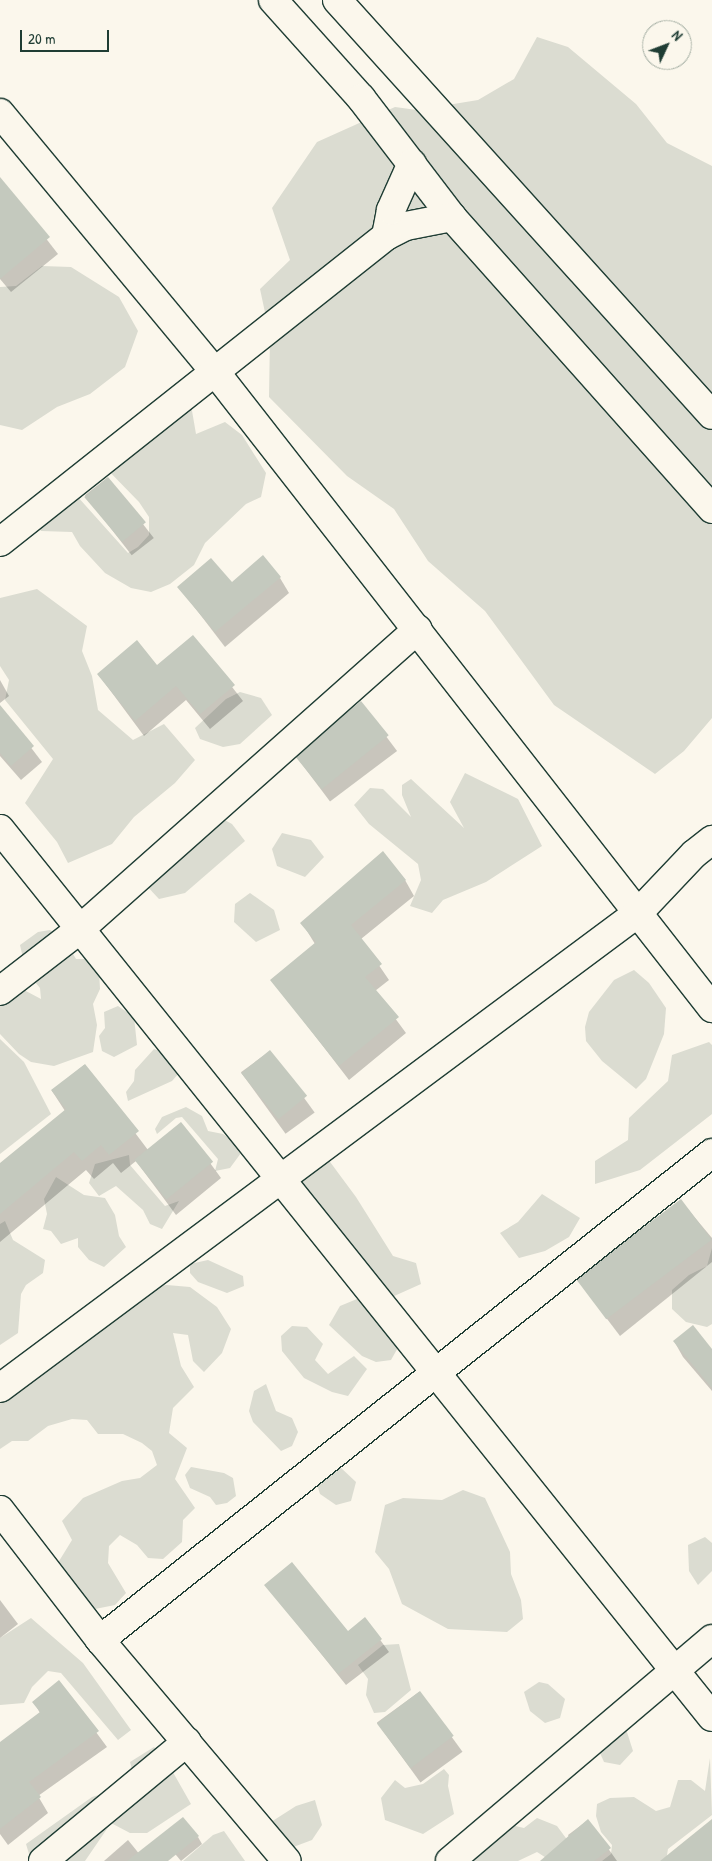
<!DOCTYPE html>
<html>
<head>
<meta charset="utf-8">
<style>
  body { margin:0 }
  #map { position:relative; width:712px; height:1861px; overflow:hidden; background:#fbf7ec; font-family:"Patrick Hand",sans-serif }
  div>[style] { position:absolute }
  [style*='--x'] { left:calc(var(--x)*1px); top:calc(var(--y)*1px); width:calc(var(--w)*1px); rotate:calc(var(--a)*1deg) }
  .green>* { inset:0; background:#dbdcd1 }
  .shadow>* { inset:0; background:#0003; transform-origin:0 0 }
  .building>* { inset:0; background:#c4c9be; transform-origin:0 0 }
  .roads { filter:drop-shadow(1px 0 #1f3d34) drop-shadow(-1px 0 #1f3d34) drop-shadow(0 1px #1f3d34) drop-shadow(0 -1px #1f3d34) }
  .minor>* { height:28px; margin:-14px; padding:0 14px; transform-origin:14px; border-radius:14px; background:#fbf7ec }
  span { translate:-50% -50%; white-space:nowrap; text-align:center; line-height:1.15; -webkit-text-stroke:4px #fbf7ec; paint-order:stroke }
  .north { position:absolute; left:642px; top:20px; width:50px; height:50px; box-sizing:border-box; background:#fbf7ec; border:1px solid #a3ada2; border-radius:50%; rotate:47deg; font-size:14px; font-weight:700; line-height:20px; text-align:center; color:#1f3d34 }
  .north::after { content:''; display:block; margin:auto; width:18px; height:22px; background:#1f3d34; clip-path:polygon(50% 0,100% 100%,50% 72%,0 100%) }
  .scale { position:absolute; left:20px; top:30px; width:89px; height:22px; box-sizing:border-box; border:2px solid #1f3d34; border-top:0; padding-left:6px; font-size:15px; line-height:18px; white-space:nowrap; color:#1f3d34; -webkit-text-stroke:4px #fbf7ec; paint-order:stroke }
</style>
</head>
<body>
<div id="map">
  <div class="green">
    <div style="clip-path:polygon(537px 37px,568px 47px,636px 104px,667px 143px,712px 166px,712px 718px,684px 751px,655px 774px,554px 705px,485px 611px,428px 561px,394px 509px,347px 476px,269px 397px,270px 336px,260px 289px,290px 260px,272px 208px,317px 142px,395px 107px,417px 110px,478px 100px,514px 79px)"></div>
    <div style="clip-path:polygon(42px 266px,71px 267px,119px 297px,138px 331px,125px 367px,90px 394px,57px 407px,22px 430px,0 425px,0 287px,16px 286px)"></div>
    <div style="clip-path:polygon(190px 399px,196px 434px,225px 422px,242px 435px,266px 473px,261px 497px,246px 504px,205px 543px,194px 565px,170px 584px,151px 592px,131px 588px,105px 573px,80px 546px,72px 532px,41px 531px,34px 521px,77px 496px,128px 553px,138px 547px,149px 535px,149px 517px,139px 502px,100px 462px)"></div>
    <div style="clip-path:polygon(37px 589px,87px 626px,82px 651px,92px 676px,98px 710px,133px 740px,164px 724px,195px 760px,175px 783px,134px 817px,112px 844px,68px 863px,57px 842px,25px 803px,53px 759px,5px 700px,9px 680px,0 666px,0 598px)"></div>
    <div style="clip-path:polygon(240px 692px,261px 698px,272px 715px,240px 744px,223px 747px,200px 739px,195px 728px,226px 699px)"></div>
    <div style="clip-path:polygon(465px 773px,518px 799px,542px 846px,486px 882px,443px 900px,432px 913px,410px 906px,421px 880px,418px 864px,369px 824px,354px 805px,370px 788px,383px 789px,411px 817px,402px 795px,402px 785px,411px 779px,464px 828px,450px 802px)"></div>
    <div style="clip-path:polygon(221px 818px,232px 824px,245px 841px,185px 893px,159px 899px,145px 884px)"></div>
    <div style="clip-path:polygon(282px 833px,311px 840px,324px 857px,305px 877px,277px 866px,272px 849px)"></div>
    <div style="clip-path:polygon(250px 893px,274px 910px,280px 930px,256px 942px,234px 922px,235px 904px)"></div>
    <div style="clip-path:polygon(50px 930px,65px 940px,76px 959px,89px 959px,99px 970px,100px 989px,93px 1004px,97px 1025px,93px 1052px,54px 1066px,31px 1062px,19px 1054px,0 1034px,0 975px,17px 979px,24px 990px,41px 999px,40px 988px,26px 971px,20px 945px,38px 932px)"></div>
    <div style="clip-path:polygon(634px 970px,649px 983px,666px 1008px,664px 1034px,646px 1079px,636px 1089px,602px 1061px,586px 1041px,585px 1027px,589px 1012px,614px 980px)"></div>
    <div style="clip-path:polygon(118px 1006px,134px 1017px,137px 1045px,114px 1057px,102px 1051px,99px 1036px,105px 1028px,104px 1012px)"></div>
    <div style="clip-path:polygon(0 1039px,24px 1062px,51px 1114px,0 1154px)"></div>
    <div style="clip-path:polygon(709px 1042px,712px 1045px,712px 1114px,640px 1170px,595px 1184px,595px 1161px,628px 1140px,629px 1118px,668px 1081px,672px 1055px)"></div>
    <div style="clip-path:polygon(154px 1049px,163px 1052px,179px 1073px,172px 1081px,128px 1101px,126px 1092px,134px 1081px,135px 1070px)"></div>
    <div style="clip-path:polygon(186px 1107px,202px 1116px,208px 1131px,223px 1134px,234px 1142px,241px 1153px,230px 1168px,215px 1171px,218px 1159px,182px 1117px,176px 1118px,157px 1134px,155px 1129px,162px 1117px)"></div>
    <div style="clip-path:polygon(300px 1146px,319px 1147px,356px 1197px,393px 1256px,416px 1263px,421px 1284px,392px 1297px,302px 1199px,289px 1162px)"></div>
    <div style="clip-path:polygon(129px 1155px,130px 1165px,165px 1206px,179px 1201px,162px 1229px,150px 1224px,143px 1210px,116px 1186px,99px 1196px,89px 1183px,95px 1164px)"></div>
    <div style="clip-path:polygon(56px 1177px,84px 1195px,105px 1198px,115px 1215px,119px 1236px,126px 1247px,104px 1267px,89px 1260px,78px 1247px,78px 1238px,61px 1244px,51px 1231px,43px 1229px,47px 1214px,44px 1199px)"></div>
    <div style="clip-path:polygon(542px 1194px,580px 1218px,569px 1237px,545px 1251px,519px 1258px,500px 1233px,518px 1222px)"></div>
    <div style="clip-path:polygon(5px 1221px,13px 1240px,45px 1260px,43px 1273px,26px 1285px,21px 1294px,18px 1333px,0 1345px,0 1224px)"></div>
    <div style="clip-path:polygon(712px 1248px,712px 1324px,707px 1327px,686px 1322px,672px 1309px,672px 1290px,689px 1275px,707px 1266px)"></div>
    <div style="clip-path:polygon(208px 1260px,243px 1276px,244px 1286px,227px 1293px,198px 1282px,190px 1273px,190px 1264px)"></div>
    <div style="clip-path:polygon(167px 1285px,190px 1287px,217px 1307px,231px 1329px,222px 1353px,204px 1372px,193px 1361px,188px 1335px,173px 1333px,181px 1366px,194px 1387px,173px 1408px,169px 1433px,187px 1448px,175px 1479px,195px 1508px,183px 1520px,182px 1542px,163px 1559px,148px 1558px,137px 1545px,120px 1535px,109px 1546px,108px 1563px,126px 1593px,115px 1605px,95px 1609px,71px 1608px,56px 1566px,72px 1540px,62px 1521px,83px 1498px,122px 1481px,140px 1478px,157px 1465px,152px 1451px,142px 1443px,123px 1434px,98px 1434px,87px 1420px,72px 1419px,48px 1426px,28px 1441px,12px 1441px,0 1449px,0 1396px,129px 1289px)"></div>
    <div style="clip-path:polygon(357px 1299px,400px 1344px,391px 1360px,376px 1362px,362px 1356px,329px 1325px,340px 1306px)"></div>
    <div style="clip-path:polygon(292px 1326px,307px 1327px,323px 1344px,315px 1360px,328px 1374px,354px 1356px,367px 1369px,348px 1396px,332px 1392px,304px 1378px,282px 1351px,281px 1336px)"></div>
    <div style="clip-path:polygon(266px 1384px,276px 1411px,292px 1418px,298px 1432px,292px 1446px,281px 1451px,253px 1422px,249px 1411px,254px 1391px)"></div>
    <div style="clip-path:polygon(339px 1466px,356px 1482px,351px 1501px,336px 1505px,320px 1494px,314px 1475px)"></div>
    <div style="clip-path:polygon(191px 1467px,224px 1473px,233px 1478px,236px 1496px,227px 1503px,216px 1505px,210px 1497px,190px 1488px,185px 1475px)"></div>
    <div style="clip-path:polygon(463px 1490px,485px 1498px,510px 1552px,511px 1574px,521px 1600px,523px 1619px,507px 1632px,448px 1629px,402px 1604px,389px 1569px,375px 1552px,385px 1505px,403px 1498px,442px 1500px)"></div>
    <div style="clip-path:polygon(705px 1537px,712px 1543px,712px 1571px,698px 1585px,689px 1571px,688px 1545px)"></div>
    <div style="clip-path:polygon(31px 1618px,83px 1663px,131px 1730px,118px 1740px,61px 1673px,48px 1671px,32px 1687px,24px 1703px,0 1705px,0 1638px)"></div>
    <div style="clip-path:polygon(399px 1644px,411px 1690px,385px 1712px,374px 1713px,366px 1695px,368px 1679px,358px 1665px,383px 1645px)"></div>
    <div style="clip-path:polygon(539px 1682px,548px 1684px,565px 1699px,560px 1718px,545px 1723px,530px 1711px,524px 1692px)"></div>
    <div style="clip-path:polygon(626px 1729px,633px 1751px,620px 1765px,604px 1762px,596px 1744px)"></div>
    <div style="clip-path:polygon(154px 1747px,166px 1760px,191px 1804px,147px 1833px,130px 1833px,111px 1823px,85px 1861px,36px 1861px,29px 1854px,26px 1844px,92px 1797px,136px 1784px,130px 1762px)"></div>
    <div style="clip-path:polygon(710px 1758px,712px 1815px,668px 1849px,666px 1861px,602px 1861px,611px 1854px,612px 1845px,601px 1832px,596px 1816px,597px 1804px,610px 1798px,634px 1797px,656px 1811px,670px 1807px,678px 1780px,691px 1780px,705px 1791px)"></div>
    <div style="clip-path:polygon(444px 1769px,449px 1775px,448px 1786px,454px 1814px,423px 1834px,385px 1820px,381px 1798px,395px 1780px,405px 1788px,423px 1784px)"></div>
    <div style="clip-path:polygon(315px 1800px,322px 1825px,312px 1840px,288px 1849px,271px 1822px,296px 1806px)"></div>
    <div style="clip-path:polygon(537px 1818px,557px 1826px,574px 1849px,551px 1861px,537px 1852px,518px 1861px,464px 1861px,495px 1821px,524px 1828px)"></div>
    <div style="clip-path:polygon(224px 1831px,245px 1861px,183px 1861px,213px 1835px)"></div>
  </div>
  <div class="shadow">
    <div style="clip-path:polygon(0 179px,58px 254px,11px 292px,0 279px)"></div>
    <div style="left:107px;top:478px;width:76px;height:28px;rotate:52deg"></div>
    <div style="clip-path:polygon(280px 578px,289px 593px,225px 647px,179px 587px)"></div>
    <div style="clip-path:polygon(193px 637px,243px 701px,210px 729px,186px 700px,144px 736px,98px 674px,157px 667px)"></div>
    <div style="clip-path:polygon(0 680px,9px 696px,0 703px)"></div>
    <div style="left:361px;top:703px;width:60px;height:84px;rotate:53deg"></div>
    <div style="clip-path:polygon(0 707px,42px 762px,21px 780px,0 756px)"></div>
    <div style="clip-path:polygon(405px 880px,414px 896px,361px 939px,389px 980px,375px 991px,406px 1033px,349px 1080px,272px 980px,315px 944px,302px 923px)"></div>
    <div style="left:270px;top:1051px;width:76px;height:36px;rotate:54deg"></div>
    <div style="clip-path:polygon(84px 1065px,148px 1150px,181px 1123px,221px 1178px,176px 1215px,136px 1161px,121px 1173px,113px 1163px,94px 1179px,86px 1170px,0 1242px,0 1165px,65px 1111px,52px 1091px)"></div>
    <div style="clip-path:polygon(681px 1201px,712px 1238px,712px 1262px,620px 1336px,579px 1282px)"></div>
    <div style="clip-path:polygon(674px 1341px,712px 1351px,712px 1391px,683px 1357px)"></div>
    <div style="clip-path:polygon(266px 1585px,348px 1632px,365px 1619px,389px 1652px,346px 1685px)"></div>
    <div style="clip-path:polygon(0 1600px,18px 1624px,0 1638px)"></div>
    <div style="clip-path:polygon(59px 1682px,107px 1747px,38px 1796px,48px 1813px,8px 1845px,0 1834px,0 1757px,40px 1713px,34px 1702px)"></div>
    <div style="left:419px;top:1692px;width:74px;height:52px;rotate:54deg"></div>
    <div style="clip-path:polygon(588px 1820px,617px 1861px,542px 1861px,570px 1839px,568px 1835px)"></div>
    <div style="clip-path:polygon(198px 1837px,202px 1844px,181px 1861px,166px 1843px)"></div>
    <div style="clip-path:polygon(128px 1840px,145px 1861px,104px 1861px)"></div>
  </div>
  <div class="building">
    <div style="clip-path:polygon(0 177px,50px 237px,0 279px)"></div>
    <div style="left:108px;top:477px;width:59px;height:31px;rotate:50deg"></div>
    <div style="clip-path:polygon(263px 555px,281px 577px,215px 632px,177px 587px,211px 558px,232px 582px)"></div>
    <div style="clip-path:polygon(193px 635px,235px 685px,200px 714px,176px 686px,135px 721px,97px 674px,137px 640px,157px 665px)"></div>
    <div style="left:361px;top:701px;width:44px;height:86px;rotate:51deg"></div>
    <div style="clip-path:polygon(0 705px,34px 746px,11px 766px,0 753px)"></div>
    <div style="clip-path:polygon(383px 851px,406px 880px,351px 925px,382px 964px,365px 977px,399px 1017px,339px 1066px,270px 980px,316px 942px,300px 923px)"></div>
    <div style="left:270px;top:1050px;width:59px;height:37px;rotate:51deg"></div>
    <div style="clip-path:polygon(85px 1064px,139px 1131px,109px 1155px,101px 1145px,82px 1161px,74px 1152px,0 1214px,0 1163px,66px 1109px,51px 1090px)"></div>
    <div style="left:181px;top:1122px;width:51px;height:60px;rotate:51deg"></div>
    <div style="left:681px;top:1199px;width:51px;height:132px;rotate:53deg"></div>
    <div style="clip-path:polygon(693px 1325px,712px 1349px,712px 1388px,673px 1341px)"></div>
    <div style="clip-path:polygon(292px 1562px,348px 1631px,365px 1617px,382px 1639px,338px 1674px,264px 1585px)"></div>
    <div style="clip-path:polygon(59px 1680px,99px 1731px,29px 1782px,41px 1797px,0 1829px,0 1742px,40px 1712px,32px 1702px)"></div>
    <div style="left:420px;top:1691px;width:56px;height:54px;rotate:53deg"></div>
    <div style="clip-path:polygon(183px 1817px,199px 1836px,168px 1861px,127px 1861px)"></div>
    <div style="clip-path:polygon(588px 1819px,611px 1848px,594px 1861px,540px 1861px)"></div>
    <div style="clip-path:polygon(712px 1819px,712px 1861px,660px 1861px)"></div>
  </div>
  <div class="roads">
    <div class="minor">
      <div style="--x:273;--y:0;--w:132;--a:48.1"></div>
      <div style="--x:361;--y:98;--w:150;--a:52.6"></div>
      <div style="--x:452;--y:217;--w:391;--a:48.3"></div>
      <div style="--x:337;--y:0;--w:559;--a:47.9"></div>
      <div style="--x:0;--y:113;--w:338;--a:50.3"></div>
      <div style="--x:216;--y:373;--w:806;--a:52.01"></div>
      <div style="--x:386;--y:236;--w:22;--a:-27"></div>
      <div style="--x:406;--y:226;--w:47;--a:-11.1"></div>
      <div style="--x:0;--y:542;--w:493;--a:-38.4"></div>
      <div style="--x:386;--y:236;--w:26;--a:-79"></div>
      <div style="--x:391;--y:210;--w:51;--a:-65.9"></div>
      <div style="--x:0;--y:829;--w:1138;--a:51.28"></div>
      <div style="--x:0;--y:991;--w:100;--a:-37.7"></div>
      <div style="--x:79;--y:930;--w:453;--a:-41.6"></div>
      <div style="--x:0;--y:1388;--w:797;--a:-36.68"></div>
      <div style="--x:639;--y:912;--w:80;--a:-46.5"></div>
      <div style="--x:694;--y:854;--w:23;--a:-38"></div>
      <div style="--x:0;--y:1510;--w:164;--a:52.4"></div>
      <div style="--x:100;--y:1640;--w:289;--a:49.8"></div>
      <div style="--x:100;--y:1640;--w:782;--a:-38.51"></div>
      <div style="--x:43;--y:1861;--w:187;--a:-39.6"></div>
      <div style="--x:450;--y:1861;--w:343;--a:-40.3"></div>
    </div>
  </div>
  <div class="north">N</div>
  <div class="scale">20 m</div>
</div>
</body>
</html>
